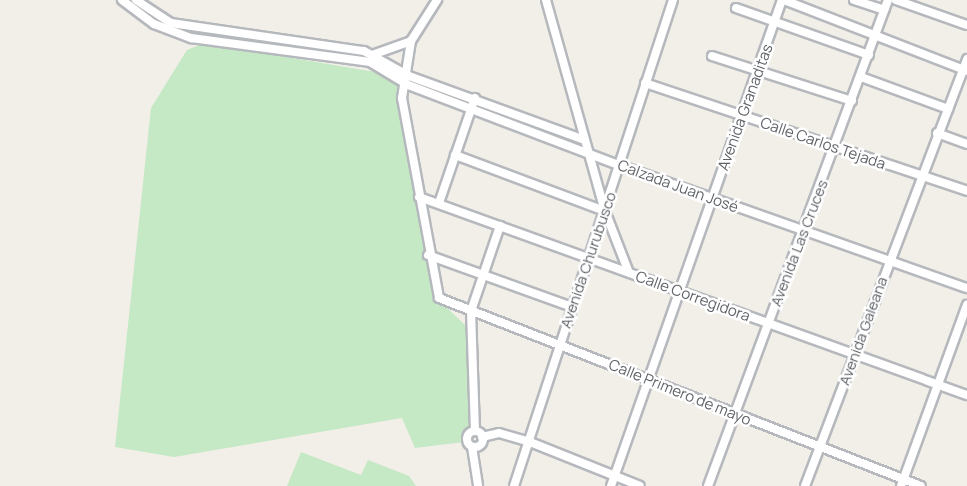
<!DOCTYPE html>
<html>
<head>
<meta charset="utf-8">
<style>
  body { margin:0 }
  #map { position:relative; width:967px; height:486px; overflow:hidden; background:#f1efe8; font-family:Manrope,sans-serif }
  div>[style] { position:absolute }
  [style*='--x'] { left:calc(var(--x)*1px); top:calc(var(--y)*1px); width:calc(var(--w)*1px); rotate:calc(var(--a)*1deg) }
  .green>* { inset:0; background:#c5e8c5 }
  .roads { filter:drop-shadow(2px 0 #b5b8bc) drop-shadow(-2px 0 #b5b8bc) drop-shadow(0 2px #b5b8bc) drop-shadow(0 -2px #b5b8bc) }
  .minor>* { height:8px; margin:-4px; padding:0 4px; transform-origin:4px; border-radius:4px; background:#fff }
  .minor>.ring { margin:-4px; padding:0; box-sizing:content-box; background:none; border:8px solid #fff; border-radius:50% }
  span { translate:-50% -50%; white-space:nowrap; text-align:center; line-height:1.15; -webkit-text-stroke:5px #fff; paint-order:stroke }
  .street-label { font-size:15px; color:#5f6368 }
</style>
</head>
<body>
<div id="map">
  <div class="green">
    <div style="clip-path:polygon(204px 43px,387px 74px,406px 91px,442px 303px,466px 326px,473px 427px,464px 442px,415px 448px,402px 418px,174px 457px,115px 447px,151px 108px,187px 50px)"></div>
    <div style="clip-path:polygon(301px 452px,361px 475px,368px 460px,409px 476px,416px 486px,287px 486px)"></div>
  </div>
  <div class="roads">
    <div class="minor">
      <div style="--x:122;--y:0;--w:40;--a:37"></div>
      <div style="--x:154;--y:24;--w:40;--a:21"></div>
      <div style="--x:191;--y:38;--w:181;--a:7.6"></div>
      <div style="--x:370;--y:62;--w:44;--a:31.2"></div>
      <div style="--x:408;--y:85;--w:226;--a:20.8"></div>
      <div style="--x:619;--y:165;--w:369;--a:19.5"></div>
      <div style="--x:136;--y:0;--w:42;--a:33.3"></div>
      <div style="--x:171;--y:23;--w:195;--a:8.3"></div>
      <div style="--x:364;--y:51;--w:51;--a:29.1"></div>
      <div style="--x:409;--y:76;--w:187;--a:20"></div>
      <div style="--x:546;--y:0;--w:219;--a:74.4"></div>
      <div style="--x:605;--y:211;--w:66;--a:68.8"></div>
      <div style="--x:784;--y:0;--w:196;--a:21.2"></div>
      <div style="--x:854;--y:0;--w:32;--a:18"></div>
      <div style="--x:896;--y:0;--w:75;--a:19.4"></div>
      <div style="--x:736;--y:8;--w:141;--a:19.5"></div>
      <div style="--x:411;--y:41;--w:58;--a:99"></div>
      <div style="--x:402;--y:98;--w:203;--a:79.5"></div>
      <div style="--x:439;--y:298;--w:517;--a:21.31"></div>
      <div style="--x:372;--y:55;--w:41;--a:-19.7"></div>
      <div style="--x:411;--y:41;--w:49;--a:-57.6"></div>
      <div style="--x:712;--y:56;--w:147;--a:17.8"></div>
      <div style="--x:861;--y:77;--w:93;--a:20.2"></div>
      <div style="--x:645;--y:83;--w:340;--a:18.5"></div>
      <div style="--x:937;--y:133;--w:32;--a:20"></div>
      <div style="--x:455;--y:155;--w:160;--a:20.5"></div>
      <div style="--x:419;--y:197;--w:583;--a:19.87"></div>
      <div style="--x:439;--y:203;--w:111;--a:-71.1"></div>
      <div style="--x:428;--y:255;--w:151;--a:19.8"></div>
      <div style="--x:475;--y:431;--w:120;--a:-91.9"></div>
      <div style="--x:471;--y:311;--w:90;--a:-71.2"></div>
      <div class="ring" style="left:467px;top:431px;width:8px;height:8px"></div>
      <div style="--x:482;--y:437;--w:17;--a:-13"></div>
      <div style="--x:499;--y:433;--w:32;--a:16"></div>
      <div style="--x:530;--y:442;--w:118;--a:21.8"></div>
      <div style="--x:472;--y:447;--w:39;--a:81"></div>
      <div style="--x:514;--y:486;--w:511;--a:-71.88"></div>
      <div style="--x:611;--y:486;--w:515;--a:-70.62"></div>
      <div style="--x:708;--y:486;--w:518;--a:-69.68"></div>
      <div style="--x:805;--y:486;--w:457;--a:-69.2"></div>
      <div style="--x:901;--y:486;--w:193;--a:-70"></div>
    </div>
  </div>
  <div class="street-label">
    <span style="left:745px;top:107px;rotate:-70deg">Avenida Granaditas</span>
    <span style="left:823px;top:143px;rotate:19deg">Calle Carlos Tejada</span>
    <span style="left:678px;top:186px;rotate:20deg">Calzada Juan José</span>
    <span style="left:799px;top:243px;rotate:-69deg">Avenida Las Cruces</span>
    <span style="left:588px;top:260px;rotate:-71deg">Avenida Churubusco</span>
    <span style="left:693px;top:296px;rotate:20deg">Calle Corregidora</span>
    <span style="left:863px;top:331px;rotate:-70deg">Avenida Galeana</span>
    <span style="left:680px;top:392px;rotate:22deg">Calle Primero de mayo</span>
  </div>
</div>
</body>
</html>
